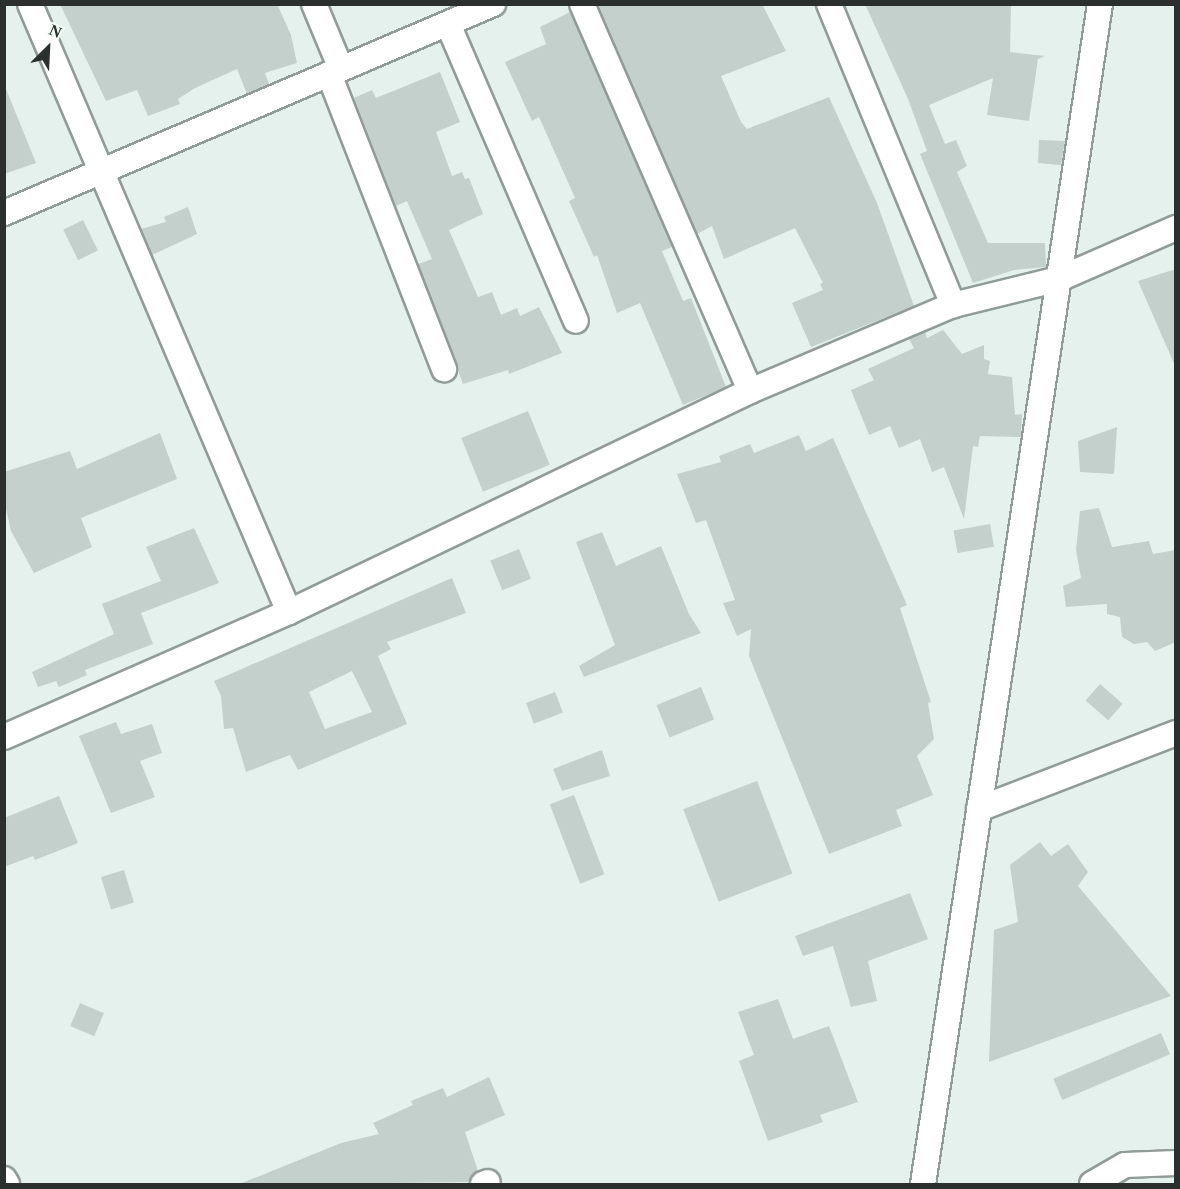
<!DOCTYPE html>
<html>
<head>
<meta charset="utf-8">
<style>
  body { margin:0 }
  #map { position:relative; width:1180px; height:1189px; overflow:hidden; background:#e5f1ec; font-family:Georgia,serif }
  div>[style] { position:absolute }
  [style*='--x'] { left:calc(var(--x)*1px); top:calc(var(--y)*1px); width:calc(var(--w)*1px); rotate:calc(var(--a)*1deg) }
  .building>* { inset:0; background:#c4d0cb; transform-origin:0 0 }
  .roads { filter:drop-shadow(2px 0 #919c97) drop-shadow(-2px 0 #919c97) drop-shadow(0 2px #919c97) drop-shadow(0 -2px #919c97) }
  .street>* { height:24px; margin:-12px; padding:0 12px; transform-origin:12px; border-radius:12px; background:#fff }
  span { translate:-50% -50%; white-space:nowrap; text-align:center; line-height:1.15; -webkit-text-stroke:5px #f2fff9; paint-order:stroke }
  .frame { position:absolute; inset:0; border:6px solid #2b302e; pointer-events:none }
  .north { position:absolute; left:18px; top:18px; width:60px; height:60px; -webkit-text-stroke:4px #f2fff9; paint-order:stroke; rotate:24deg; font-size:16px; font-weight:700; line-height:24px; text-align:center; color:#2b302e }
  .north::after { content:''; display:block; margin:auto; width:21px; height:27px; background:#2b302e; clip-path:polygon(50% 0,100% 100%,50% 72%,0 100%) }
</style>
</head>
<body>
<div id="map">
  <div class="building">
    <div style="clip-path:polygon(60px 4px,277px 4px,291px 35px,297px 63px,265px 73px,269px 84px,247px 94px,237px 69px,195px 88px,178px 99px,180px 104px,148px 116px,137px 90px,106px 101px)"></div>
    <div style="clip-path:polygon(598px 4px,762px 4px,786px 51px,721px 76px,741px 122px,747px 129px,829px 97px,877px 203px,914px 306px,811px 347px,792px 303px,823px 290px,820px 284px,823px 283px,795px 228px,724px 259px,712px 226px,697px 234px)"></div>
    <div style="clip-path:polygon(865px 4px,1011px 4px,1010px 52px,1045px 56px,1038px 59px,1029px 121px,987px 115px,993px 78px,929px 105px,945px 144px,956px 140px,967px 166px,957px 172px,988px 243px,1045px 243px,1046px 267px,1014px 270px,973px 283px,920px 154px,927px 151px,908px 99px)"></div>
    <div style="clip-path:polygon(570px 12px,672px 247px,662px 251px,683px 301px,691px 298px,726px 387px,683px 405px,640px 303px,617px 313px,597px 255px,594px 257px,569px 201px,575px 198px,539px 117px,532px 121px,505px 62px,546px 44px,540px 27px)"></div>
    <div style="clip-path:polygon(440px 72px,460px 122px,436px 132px,452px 176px,462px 172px,465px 179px,469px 178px,483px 214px,449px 230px,478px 297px,492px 292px,501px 315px,517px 308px,520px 316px,539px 307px,562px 353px,509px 374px,508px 370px,463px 384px,418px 264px,432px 259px,407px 201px,396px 206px,354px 98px,372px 90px,376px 98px)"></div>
    <div style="clip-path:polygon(4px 84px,36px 163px,4px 174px)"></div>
    <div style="clip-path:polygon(1039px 140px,1065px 141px,1061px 165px,1038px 163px)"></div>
    <div style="clip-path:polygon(188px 207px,197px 234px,152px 255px,141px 229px,166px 222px,164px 217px)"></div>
    <div style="left:83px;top:220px;width:34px;height:22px;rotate:64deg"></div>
    <div style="clip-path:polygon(1176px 269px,1176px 368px,1138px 281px)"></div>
    <div style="clip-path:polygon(943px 330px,962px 354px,984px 345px,984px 359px,990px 361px,988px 374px,1012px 377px,1015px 415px,1022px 414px,1021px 437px,980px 436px,978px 447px,973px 446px,964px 519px,944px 467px,932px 472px,920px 439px,899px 448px,890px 426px,869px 435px,851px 390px,874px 380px,868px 369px,914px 348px,909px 339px,925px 332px,927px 338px)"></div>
    <div style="left:528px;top:411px;width:58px;height:72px;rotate:68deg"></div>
    <div style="clip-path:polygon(1117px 427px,1114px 474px,1080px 472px,1078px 441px)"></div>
    <div style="clip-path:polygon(160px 433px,177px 479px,81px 518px,92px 547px,34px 573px,11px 531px,4px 500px,4px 472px,70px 451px,77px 469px)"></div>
    <div style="clip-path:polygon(799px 435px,806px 451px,833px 438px,907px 605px,900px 608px,931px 702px,928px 703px,934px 739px,917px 756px,933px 795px,896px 810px,902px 826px,829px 854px,749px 656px,751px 629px,737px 636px,723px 603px,735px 600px,706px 520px,696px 523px,677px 474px,721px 462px,719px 456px,750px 444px,754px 453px)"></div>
    <div style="clip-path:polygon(1099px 508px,1112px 547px,1149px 541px,1153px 554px,1176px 550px,1176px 642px,1155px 651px,1147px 642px,1134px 644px,1122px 637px,1120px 617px,1107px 614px,1107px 604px,1066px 607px,1063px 586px,1081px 578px,1076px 550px,1080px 511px)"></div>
    <div style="left:990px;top:524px;width:23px;height:37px;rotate:80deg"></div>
    <div style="clip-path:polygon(194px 528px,219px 583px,141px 613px,153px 644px,85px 670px,87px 675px,59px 687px,56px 681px,38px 687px,32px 672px,114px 634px,102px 604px,161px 581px,146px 547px)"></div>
    <div style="clip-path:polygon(602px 532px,616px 566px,661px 546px,689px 614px,701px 633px,584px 677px,579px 666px,615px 645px,576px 542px)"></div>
    <div style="left:519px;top:549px;width:32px;height:31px;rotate:68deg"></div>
    <div style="clip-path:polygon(evenodd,452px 578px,466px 613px,387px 642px,391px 649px,378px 656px,407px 724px,298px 770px,290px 755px,246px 772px,233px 728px,224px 729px,221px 696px,214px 681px,452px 578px,352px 671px,372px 712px,325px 729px,309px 692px,352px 671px)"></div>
    <div style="left:1100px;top:684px;width:30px;height:22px;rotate:41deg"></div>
    <div style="left:701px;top:687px;width:35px;height:48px;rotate:68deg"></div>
    <div style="left:555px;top:692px;width:22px;height:31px;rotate:69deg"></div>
    <div style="clip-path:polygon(116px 722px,121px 734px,152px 724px,162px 753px,140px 761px,155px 797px,111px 813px,79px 736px)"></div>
    <div style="clip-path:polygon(602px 750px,610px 776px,562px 791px,553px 769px)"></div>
    <div style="left:757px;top:781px;width:99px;height:79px;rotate:69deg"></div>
    <div style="left:574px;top:795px;width:85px;height:26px;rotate:69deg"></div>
    <div style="clip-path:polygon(59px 796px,78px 843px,35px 860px,33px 856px,4px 867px,4px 818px)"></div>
    <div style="clip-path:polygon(1040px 842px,1051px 856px,1068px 844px,1088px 872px,1078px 886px,1171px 996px,989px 1062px,994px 930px,1018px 922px,1010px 865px)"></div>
    <div style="left:124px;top:870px;width:34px;height:24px;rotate:73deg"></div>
    <div style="clip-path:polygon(910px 893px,928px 939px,868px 961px,877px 1001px,851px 1007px,833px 946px,803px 956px,795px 936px)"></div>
    <div style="clip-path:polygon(778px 999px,793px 1039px,829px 1026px,858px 1102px,820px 1115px,823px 1122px,768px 1141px,739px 1061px,754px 1055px,738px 1012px)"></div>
    <div style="left:80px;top:1003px;width:26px;height:25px;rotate:23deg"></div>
    <div style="left:1161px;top:1033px;width:23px;height:117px;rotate:67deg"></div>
    <div style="clip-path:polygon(489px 1077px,505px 1115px,465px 1132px,478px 1171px,469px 1182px,237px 1185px,341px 1143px,379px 1134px,373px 1123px,413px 1105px,411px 1101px,443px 1088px,447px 1097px)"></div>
  </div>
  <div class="roads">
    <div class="street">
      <div style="--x:30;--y:4;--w:661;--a:66.93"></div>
      <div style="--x:314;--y:4;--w:70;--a:67.4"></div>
      <div style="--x:582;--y:4;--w:422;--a:66.5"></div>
      <div style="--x:829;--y:4;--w:326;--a:67.6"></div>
      <div style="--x:448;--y:24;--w:323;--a:66.7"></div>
      <div style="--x:329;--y:74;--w:317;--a:68.7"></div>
      <div style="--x:4;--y:213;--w:532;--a:-23.14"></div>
      <div style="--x:4;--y:737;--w:311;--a:-23.7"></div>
      <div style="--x:289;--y:612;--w:511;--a:-25.61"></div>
      <div style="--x:750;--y:391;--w:220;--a:-23"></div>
      <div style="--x:953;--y:305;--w:109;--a:-13.8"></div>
      <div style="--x:1059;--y:279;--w:128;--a:-23.6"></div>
      <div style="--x:979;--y:809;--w:211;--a:-21.1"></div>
      <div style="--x:4;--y:1179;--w:6;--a:59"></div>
      <div style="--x:483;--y:1184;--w:5;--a:-22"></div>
      <div style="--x:923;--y:1184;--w:1193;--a:-81.47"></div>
      <div style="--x:1092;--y:1184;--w:38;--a:-30"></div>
      <div style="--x:1125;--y:1165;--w:51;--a:-2.2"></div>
    </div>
  </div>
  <div class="frame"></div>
  <div class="north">N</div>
</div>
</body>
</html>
